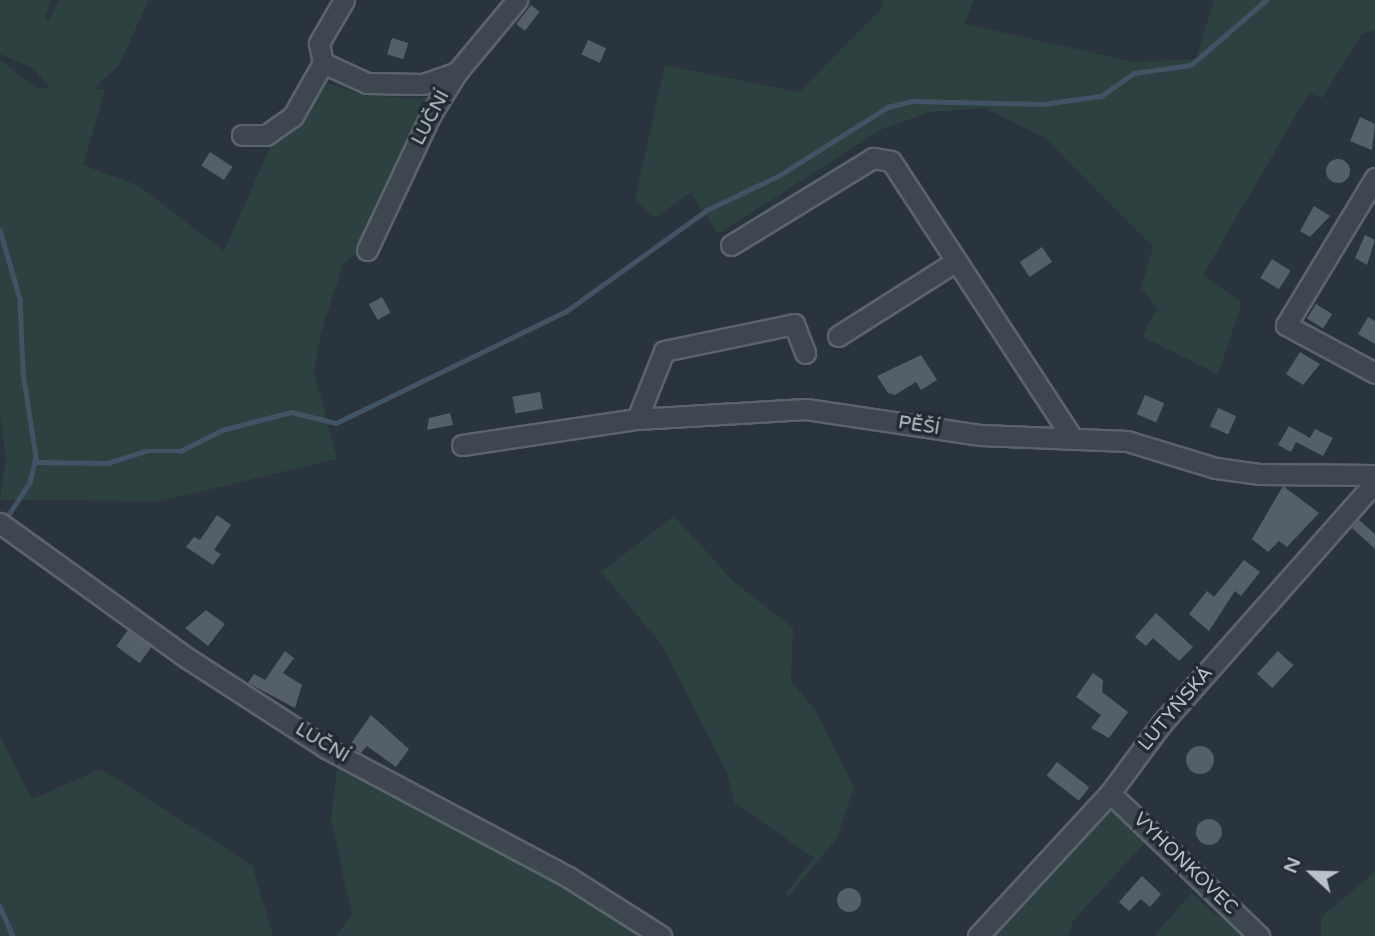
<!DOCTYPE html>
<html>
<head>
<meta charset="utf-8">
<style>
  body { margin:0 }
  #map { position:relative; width:1375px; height:936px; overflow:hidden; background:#2a343f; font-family:"Varela Round",sans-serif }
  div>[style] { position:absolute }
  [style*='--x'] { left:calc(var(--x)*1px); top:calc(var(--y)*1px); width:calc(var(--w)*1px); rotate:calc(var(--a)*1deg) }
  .green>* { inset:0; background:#2d4141 }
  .stream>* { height:4.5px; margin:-2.25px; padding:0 2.25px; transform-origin:2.25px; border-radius:2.25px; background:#425365 }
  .building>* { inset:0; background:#545f69; transform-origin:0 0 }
  .round { border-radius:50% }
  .roads { filter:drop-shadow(2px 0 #5b646c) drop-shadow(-2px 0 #5b646c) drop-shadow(0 2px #5b646c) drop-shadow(0 -2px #5b646c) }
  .minor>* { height:19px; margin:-9.5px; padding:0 9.5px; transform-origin:9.5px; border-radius:9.5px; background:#3e464f }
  span { translate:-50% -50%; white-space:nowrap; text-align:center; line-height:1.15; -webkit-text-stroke:7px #222b34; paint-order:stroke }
  .street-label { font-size:19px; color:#bac1c9 }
  .north { position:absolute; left:1277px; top:838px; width:70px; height:70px; -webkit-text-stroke:5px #222b34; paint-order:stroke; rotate:292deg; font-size:19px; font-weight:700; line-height:28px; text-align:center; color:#bac1c9 }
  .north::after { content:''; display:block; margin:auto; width:24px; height:32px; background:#bac1c9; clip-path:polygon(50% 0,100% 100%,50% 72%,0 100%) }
</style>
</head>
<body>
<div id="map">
  <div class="green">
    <div style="clip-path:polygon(0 0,51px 0,45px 18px,49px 21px,59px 0,149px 0,119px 65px,93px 89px,105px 90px,83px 165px,139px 186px,224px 251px,302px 76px,365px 95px,419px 99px,442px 93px,368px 242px,343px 264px,321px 333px,314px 371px,337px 459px,161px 501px,0 500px,6px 458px,0 417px,0 60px,36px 88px,50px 88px,33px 68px,0 54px)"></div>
    <div style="clip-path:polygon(883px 0,974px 0,965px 24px,1134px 62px,1196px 59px,1214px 0,1375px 0,1375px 30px,1362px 34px,1322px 98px,1309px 93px,1203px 275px,1242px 303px,1218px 374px,1142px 336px,1157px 309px,1141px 288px,1153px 247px,1045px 138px,984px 108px,930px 112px,882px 129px,718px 234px,691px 192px,655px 218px,635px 199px,665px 65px,799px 92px,880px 10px)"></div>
    <div style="clip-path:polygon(674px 516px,734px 582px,793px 628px,791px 681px,816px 711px,854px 787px,837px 838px,789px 896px,786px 893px,814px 858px,735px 803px,727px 773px,662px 645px,601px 572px)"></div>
    <div style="clip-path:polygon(0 736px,32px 799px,101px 769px,252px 865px,273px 936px,0 936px)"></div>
    <div style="clip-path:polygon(337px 768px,557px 875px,655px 936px,336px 936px,352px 914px,331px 820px)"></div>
    <div style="clip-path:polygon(1108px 805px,1150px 837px,1073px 921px,1068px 936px,994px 936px)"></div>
    <div style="clip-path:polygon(1375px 872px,1375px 936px,1321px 936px,1321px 917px)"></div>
    <div style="clip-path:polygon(1192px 893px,1213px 913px,1249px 936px,1154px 936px)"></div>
  </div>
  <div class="stream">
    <div style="--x:0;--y:230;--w:72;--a:73.8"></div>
    <div style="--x:20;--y:299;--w:73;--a:87.6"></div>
    <div style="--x:23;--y:372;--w:86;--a:81.3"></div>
    <div style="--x:36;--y:457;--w:27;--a:103"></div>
    <div style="--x:30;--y:483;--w:47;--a:123.7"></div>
    <div style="--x:35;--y:462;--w:73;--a:0.8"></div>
    <div style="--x:108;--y:463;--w:39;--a:-18"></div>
    <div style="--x:145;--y:451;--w:35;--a:0"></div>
    <div style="--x:180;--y:451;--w:47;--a:-26.6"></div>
    <div style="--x:222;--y:430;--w:71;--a:-14.6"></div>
    <div style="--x:291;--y:412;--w:46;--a:13.7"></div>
    <div style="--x:336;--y:423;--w:254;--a:-25.9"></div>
    <div style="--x:565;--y:312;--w:175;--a:-35.7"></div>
    <div style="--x:707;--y:210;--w:81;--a:-25.6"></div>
    <div style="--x:780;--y:175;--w:128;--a:-32.2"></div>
    <div style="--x:888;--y:107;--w:25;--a:-14"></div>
    <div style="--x:912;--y:101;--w:131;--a:1.3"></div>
    <div style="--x:1043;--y:104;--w:59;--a:-7.9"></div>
    <div style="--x:1101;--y:96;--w:40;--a:-34.9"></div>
    <div style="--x:1134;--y:73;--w:58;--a:-8"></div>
    <div style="--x:1191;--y:65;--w:99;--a:-40.9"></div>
    <div style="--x:0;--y:906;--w:33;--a:67"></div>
  </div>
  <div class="building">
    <div style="left:531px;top:5px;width:11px;height:24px;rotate:38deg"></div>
    <div style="left:392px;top:38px;width:17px;height:17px;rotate:17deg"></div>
    <div style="left:588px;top:40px;width:20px;height:16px;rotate:24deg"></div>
    <div style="clip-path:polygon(1360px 117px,1375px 124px,1372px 150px,1350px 141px)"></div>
    <div style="left:210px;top:152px;width:27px;height:16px;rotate:33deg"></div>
    <div class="round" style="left:1326px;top:159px;width:24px;height:24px"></div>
    <div style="clip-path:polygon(1314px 206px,1330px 216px,1310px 237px,1300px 231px)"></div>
    <div style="clip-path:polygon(1365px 235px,1375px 240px,1367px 265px,1355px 258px)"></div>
    <div style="left:1042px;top:247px;width:18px;height:27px;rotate:56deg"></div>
    <div style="left:1272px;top:259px;width:22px;height:22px;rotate:32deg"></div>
    <div style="left:382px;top:297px;width:18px;height:15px;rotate:61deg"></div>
    <div style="left:1316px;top:304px;width:19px;height:17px;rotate:32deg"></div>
    <div style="clip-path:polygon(1368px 317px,1375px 321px,1375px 344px,1358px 334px)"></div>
    <div style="clip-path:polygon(1300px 352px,1320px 364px,1303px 385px,1286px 374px)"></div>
    <div style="clip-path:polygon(921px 355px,937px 380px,921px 390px,916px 382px,895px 395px,888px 393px,877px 376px)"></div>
    <div style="left:540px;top:392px;width:17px;height:28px;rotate:80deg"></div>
    <div style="left:1145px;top:395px;width:21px;height:21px;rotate:23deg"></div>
    <div style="left:1218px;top:408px;width:20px;height:20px;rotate:24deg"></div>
    <div style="clip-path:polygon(450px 413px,453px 425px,427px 430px,429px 418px)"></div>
    <div style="clip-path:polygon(1289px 426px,1310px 438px,1315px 429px,1333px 438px,1323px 456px,1296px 442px,1291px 452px,1278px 445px)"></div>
    <div style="clip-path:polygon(1283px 486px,1319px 513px,1287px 547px,1279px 541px,1268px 552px,1252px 539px)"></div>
    <div style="clip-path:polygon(217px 515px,231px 525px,214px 550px,221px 554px,213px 565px,186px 547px,194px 537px,200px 540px)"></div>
    <div style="clip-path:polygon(1359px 520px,1375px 534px,1375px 549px,1352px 528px)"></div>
    <div style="clip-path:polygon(1244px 560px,1260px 572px,1241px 596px,1235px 591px,1209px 631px,1189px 614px,1207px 591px,1214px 597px)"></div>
    <div style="clip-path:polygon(206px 610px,225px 624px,208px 646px,185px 628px)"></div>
    <div style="clip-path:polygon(1156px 613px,1193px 647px,1179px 661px,1153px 638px,1146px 646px,1135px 637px)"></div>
    <div style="left:128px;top:630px;width:29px;height:20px;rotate:36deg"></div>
    <div style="clip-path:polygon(285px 651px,294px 658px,283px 673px,302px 685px,295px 708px,248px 683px,254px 674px,265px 680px)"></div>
    <div style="left:1278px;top:651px;width:21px;height:31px;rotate:43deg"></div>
    <div style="clip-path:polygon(1093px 673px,1103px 680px,1102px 692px,1128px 712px,1109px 738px,1091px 728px,1101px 715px,1076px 697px)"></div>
    <div style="clip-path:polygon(371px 715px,409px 749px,396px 767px,367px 746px,361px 753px,349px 746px)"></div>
    <div class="round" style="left:1186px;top:746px;width:28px;height:28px"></div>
    <div style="left:1057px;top:762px;width:41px;height:17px;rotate:38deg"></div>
    <div class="round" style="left:1196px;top:819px;width:26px;height:26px"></div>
    <div style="clip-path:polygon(1142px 876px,1161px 894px,1150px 907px,1141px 899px,1129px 911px,1119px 902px)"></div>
    <div class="round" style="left:837px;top:888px;width:24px;height:24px"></div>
  </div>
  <div class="roads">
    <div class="minor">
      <div style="--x:344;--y:0;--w:50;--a:120.2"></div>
      <div style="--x:319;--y:43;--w:20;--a:79"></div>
      <div style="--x:323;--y:63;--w:48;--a:24.4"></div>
      <div style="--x:367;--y:83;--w:56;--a:1"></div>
      <div style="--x:423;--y:84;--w:36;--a:-19"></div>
      <div style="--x:242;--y:135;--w:24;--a:0"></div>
      <div style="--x:266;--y:135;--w:33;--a:-35"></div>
      <div style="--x:293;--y:116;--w:61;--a:-60.5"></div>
      <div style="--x:1375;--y:178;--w:172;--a:121.2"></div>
      <div style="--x:1286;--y:325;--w:101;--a:28.3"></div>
      <div style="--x:731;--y:245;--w:167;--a:-31.5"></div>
      <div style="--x:873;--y:158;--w:18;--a:9"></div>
      <div style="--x:891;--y:161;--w:332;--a:56.8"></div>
      <div style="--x:367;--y:250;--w:150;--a:-64.8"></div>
      <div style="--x:431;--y:114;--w:49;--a:-58.2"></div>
      <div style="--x:457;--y:72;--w:94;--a:-50.2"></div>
      <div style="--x:838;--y:336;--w:140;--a:-32.4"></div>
      <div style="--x:637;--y:419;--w:73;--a:-68.3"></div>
      <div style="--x:664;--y:351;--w:133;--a:-11.7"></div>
      <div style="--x:794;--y:324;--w:31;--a:69"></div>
      <div style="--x:462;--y:445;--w:177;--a:-8.5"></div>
      <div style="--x:637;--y:419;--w:169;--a:-3.4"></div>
      <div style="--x:806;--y:409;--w:177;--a:8.5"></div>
      <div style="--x:981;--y:435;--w:146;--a:2.4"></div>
      <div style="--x:1127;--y:441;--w:93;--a:16.9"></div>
      <div style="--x:1216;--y:468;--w:43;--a:7.9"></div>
      <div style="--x:1259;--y:474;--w:116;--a:0.5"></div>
      <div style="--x:0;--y:523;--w:231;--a:35.8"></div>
      <div style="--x:187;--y:658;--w:166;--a:32.9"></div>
      <div style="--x:326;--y:748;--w:276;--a:28"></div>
      <div style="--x:570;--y:878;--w:108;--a:32.5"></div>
      <div style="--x:1110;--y:793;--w:207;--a:43.8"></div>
      <div style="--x:978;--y:936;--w:195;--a:-47.3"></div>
      <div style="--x:1110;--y:793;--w:87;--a:-53.4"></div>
      <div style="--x:1162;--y:723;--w:322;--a:-48.5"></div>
    </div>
  </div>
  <div class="street-label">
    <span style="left:431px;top:118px;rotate:-62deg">LUČNÍ</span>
    <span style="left:919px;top:426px;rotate:9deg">PĚŠÍ</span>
    <span style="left:1176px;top:709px;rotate:-50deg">LUTYŇSKÁ</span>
    <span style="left:322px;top:743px;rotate:31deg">LUČNÍ</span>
    <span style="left:1185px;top:864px;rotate:44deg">VYHONKOVEC</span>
  </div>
  <div class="north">N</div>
</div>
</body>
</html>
